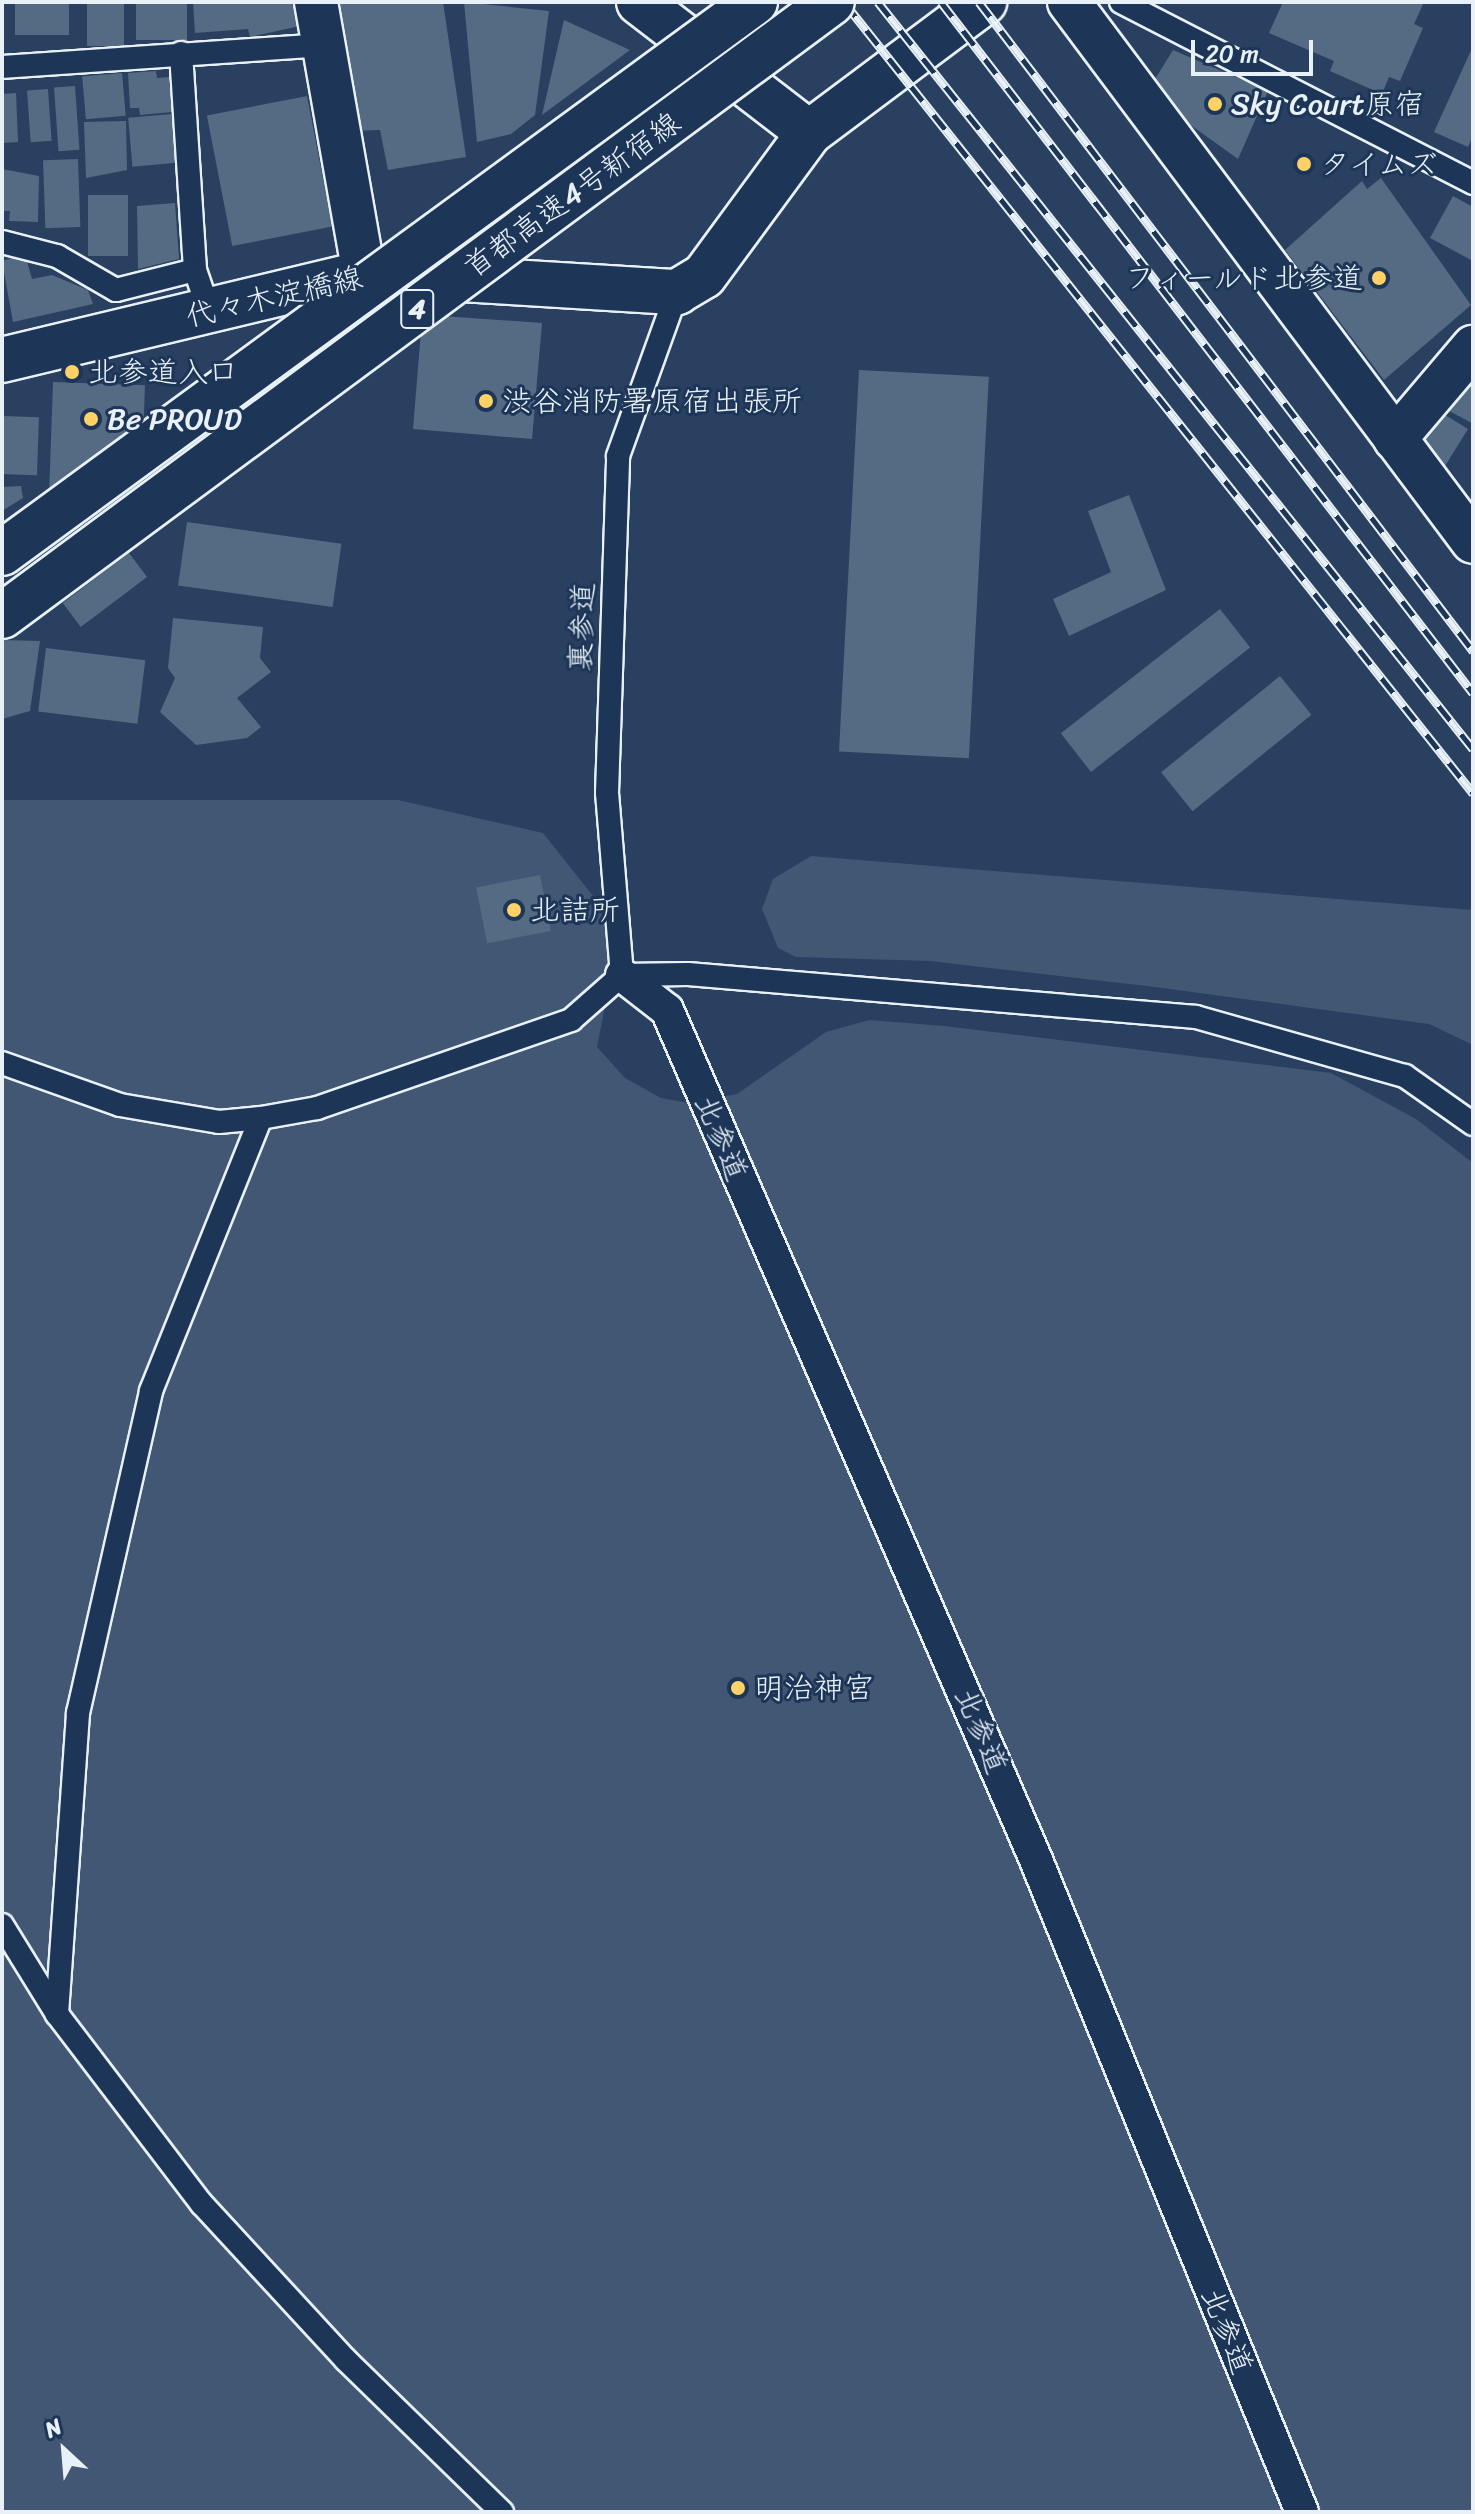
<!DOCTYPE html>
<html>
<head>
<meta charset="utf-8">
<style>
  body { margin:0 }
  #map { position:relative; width:1475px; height:2514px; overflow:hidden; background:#294061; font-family:Sriracha,"Klee One",sans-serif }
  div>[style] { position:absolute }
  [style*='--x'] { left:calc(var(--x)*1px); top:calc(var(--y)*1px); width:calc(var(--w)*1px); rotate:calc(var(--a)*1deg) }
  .green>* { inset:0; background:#415774 }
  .building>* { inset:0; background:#556a83; transform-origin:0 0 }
  .roads { filter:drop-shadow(2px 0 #e8f1f8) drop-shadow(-2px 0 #e8f1f8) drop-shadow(0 2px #e8f1f8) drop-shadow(0 -2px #e8f1f8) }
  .service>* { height:22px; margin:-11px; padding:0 11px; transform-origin:11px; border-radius:11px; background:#1d3557 }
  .pedestrian>* { height:32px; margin:-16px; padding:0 16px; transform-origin:16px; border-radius:16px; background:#1d3557 }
  .minor>* { height:42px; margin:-21px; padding:0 21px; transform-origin:21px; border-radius:21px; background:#1d3557 }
  .tertiary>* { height:44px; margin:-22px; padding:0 22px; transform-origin:22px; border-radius:22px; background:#1d3557 }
  .secondary>* { height:44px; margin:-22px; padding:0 22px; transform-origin:22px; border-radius:22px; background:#1d3557 }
  .rail>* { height:9px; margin-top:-4.5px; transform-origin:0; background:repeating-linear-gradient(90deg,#1d3557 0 18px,#e8f1f8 0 36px); box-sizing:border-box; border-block:2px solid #e8f1f8 }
  .bridges { filter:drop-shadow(2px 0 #e8f1f8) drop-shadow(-2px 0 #e8f1f8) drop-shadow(0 2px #e8f1f8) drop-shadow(0 -2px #e8f1f8) }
  .motorway-bridge>* { height:44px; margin:-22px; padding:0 22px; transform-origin:22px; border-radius:22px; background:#1d3557 }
  .dots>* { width:22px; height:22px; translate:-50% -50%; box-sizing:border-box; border:4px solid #1d3557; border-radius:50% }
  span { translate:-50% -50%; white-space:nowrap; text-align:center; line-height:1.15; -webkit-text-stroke:6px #1d3557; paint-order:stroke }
  .shield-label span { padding:2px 6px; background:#1d3557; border:2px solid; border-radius:6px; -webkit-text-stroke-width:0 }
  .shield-label { font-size:28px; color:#e8f1f8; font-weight:700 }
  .poi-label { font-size:30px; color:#e8f1f8 }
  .left { translate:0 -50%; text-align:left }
  .right { translate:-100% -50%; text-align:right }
  .street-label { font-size:30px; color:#e8f1f8 }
  .frame { position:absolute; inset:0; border:4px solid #e8f1f8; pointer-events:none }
  .north { position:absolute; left:24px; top:2410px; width:80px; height:80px; -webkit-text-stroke:6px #1d3557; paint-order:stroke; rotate:334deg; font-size:22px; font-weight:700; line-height:32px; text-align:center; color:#e8f1f8 }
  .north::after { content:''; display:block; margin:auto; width:28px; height:36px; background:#e8f1f8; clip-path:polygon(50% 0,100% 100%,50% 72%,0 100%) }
  .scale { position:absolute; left:1191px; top:40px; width:122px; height:36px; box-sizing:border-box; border:4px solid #e8f1f8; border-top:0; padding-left:10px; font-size:24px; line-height:28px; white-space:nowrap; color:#e8f1f8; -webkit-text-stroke:6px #1d3557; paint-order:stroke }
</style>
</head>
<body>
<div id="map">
  <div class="green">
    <div style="clip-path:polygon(2px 800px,398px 800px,543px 833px,605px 911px,609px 986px,597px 1047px,625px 1078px,661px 1098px,689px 1103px,737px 1094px,826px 1032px,869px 1020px,944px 1026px,1331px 1073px,1416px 1119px,1473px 1163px,1473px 2512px,2px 2512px)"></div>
    <div style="clip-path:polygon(811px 856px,1473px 910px,1473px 1045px,1429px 1024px,1155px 987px,930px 961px,796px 957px,778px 948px,762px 909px,773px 879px)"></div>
  </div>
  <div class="building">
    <div style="left:15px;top:2px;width:54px;height:33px"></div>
    <div style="left:87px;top:2px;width:37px;height:44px"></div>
    <div style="left:136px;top:2px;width:51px;height:38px"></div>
    <div style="clip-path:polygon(193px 2px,291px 2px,300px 26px,250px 37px,248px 29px,195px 33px)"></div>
    <div style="clip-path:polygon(327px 2px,443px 2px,466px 157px,388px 170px,380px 130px,352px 131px)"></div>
    <div style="clip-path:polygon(464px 2px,549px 11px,535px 115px,511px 134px,477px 142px)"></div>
    <div style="clip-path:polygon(1283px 2px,1424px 2px,1414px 24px,1423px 28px,1400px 81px,1389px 77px,1382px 94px,1330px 71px,1334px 61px,1269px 33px)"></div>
    <div style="clip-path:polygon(564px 20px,630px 50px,542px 115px)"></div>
    <div style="clip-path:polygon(1473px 46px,1473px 136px,1468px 147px,1434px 132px)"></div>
    <div style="clip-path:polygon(1173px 50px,1268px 91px,1238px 159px,1178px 116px,1152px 84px)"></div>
    <div style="clip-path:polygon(156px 71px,157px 78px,169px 77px,172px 112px,140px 115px,139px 108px,130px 108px,128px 73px)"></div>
    <div style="left:122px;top:73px;width:43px;height:40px;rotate:85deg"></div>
    <div style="left:75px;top:86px;width:64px;height:21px;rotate:86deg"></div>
    <div style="left:48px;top:89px;width:52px;height:21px;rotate:86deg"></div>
    <div style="clip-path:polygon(16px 93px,18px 142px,2px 143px,2px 94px)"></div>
    <div style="left:307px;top:96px;width:133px;height:102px;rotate:79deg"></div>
    <div style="left:172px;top:114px;width:49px;height:44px;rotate:85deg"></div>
    <div style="clip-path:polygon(126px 121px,127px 170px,86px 178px,84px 122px)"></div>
    <div style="left:78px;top:159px;width:68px;height:35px;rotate:88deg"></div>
    <div style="clip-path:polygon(2px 169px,39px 176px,38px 222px,9px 221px,10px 211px,2px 211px)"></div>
    <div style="clip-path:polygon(1381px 178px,1471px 305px,1384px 380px,1285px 250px,1362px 181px,1367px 189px)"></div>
    <div style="left:88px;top:195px;width:40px;height:61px"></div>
    <div style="clip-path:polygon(1453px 196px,1473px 207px,1473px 261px,1430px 238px)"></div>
    <div style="clip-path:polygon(175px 203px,179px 259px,138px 269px,137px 206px)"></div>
    <div style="clip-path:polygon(25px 254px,32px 279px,52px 275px,88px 290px,93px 304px,13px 322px,2px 261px)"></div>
    <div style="clip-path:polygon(442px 316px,542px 323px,532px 439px,413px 429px,421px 331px)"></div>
    <div style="left:859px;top:370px;width:130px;height:382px;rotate:3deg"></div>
    <div style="clip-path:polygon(1473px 378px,1473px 422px,1472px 423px,1449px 411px)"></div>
    <div style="left:53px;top:382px;width:92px;height:123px;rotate:2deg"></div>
    <div style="clip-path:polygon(1432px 407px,1468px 429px,1445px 466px,1420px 436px)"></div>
    <div style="left:2px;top:416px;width:37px;height:58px;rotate:2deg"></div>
    <div style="clip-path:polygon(21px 486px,23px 498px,2px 511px,2px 487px)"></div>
    <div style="clip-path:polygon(1129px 495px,1166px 590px,1069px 636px,1053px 599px,1111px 572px,1088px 511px)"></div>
    <div style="left:187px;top:522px;width:156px;height:64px;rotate:8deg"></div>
    <div style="left:129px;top:553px;width:30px;height:83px;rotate:53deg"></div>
    <div style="left:1220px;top:609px;width:49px;height:202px;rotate:52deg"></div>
    <div style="clip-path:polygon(173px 618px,263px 627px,260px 658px,271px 672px,237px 698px,261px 727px,247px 738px,196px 745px,160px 712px,175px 678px,168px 668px)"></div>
    <div style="clip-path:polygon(2px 640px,40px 641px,30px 711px,2px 719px)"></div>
    <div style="left:46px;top:648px;width:100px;height:64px;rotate:7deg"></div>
    <div style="left:1280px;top:676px;width:50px;height:153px;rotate:51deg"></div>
    <div style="left:540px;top:875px;width:57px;height:65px;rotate:79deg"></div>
  </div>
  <div class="roads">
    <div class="service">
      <div style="--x:1121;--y:2;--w:396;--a:27.2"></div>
      <div style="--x:181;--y:53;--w:217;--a:86.3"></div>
      <div style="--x:2;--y:67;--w:323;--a:-3.9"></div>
      <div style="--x:2;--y:242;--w:57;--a:14.3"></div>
      <div style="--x:57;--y:256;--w:68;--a:30"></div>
      <div style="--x:116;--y:290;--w:81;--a:-14.2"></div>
      <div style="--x:195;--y:270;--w:43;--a:71.1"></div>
      <div style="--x:622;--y:975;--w:183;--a:-94.7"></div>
      <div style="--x:607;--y:793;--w:337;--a:-88.1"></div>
      <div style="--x:618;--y:456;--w:174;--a:-70.2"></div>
      <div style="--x:2;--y:1063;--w:125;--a:19.6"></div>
      <div style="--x:120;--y:1105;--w:100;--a:9.7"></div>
      <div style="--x:219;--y:1122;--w:42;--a:-5.4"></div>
      <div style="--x:261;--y:1118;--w:57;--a:-10.1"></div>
      <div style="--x:317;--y:1108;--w:269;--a:-19.1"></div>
      <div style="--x:571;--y:1020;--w:68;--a:-41.4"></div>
      <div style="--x:622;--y:975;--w:66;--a:-0.9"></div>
      <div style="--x:688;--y:974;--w:510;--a:4.84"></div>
      <div style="--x:1196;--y:1017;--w:217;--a:15.8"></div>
      <div style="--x:1405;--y:1076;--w:83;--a:35.2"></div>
      <div style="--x:2;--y:1925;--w:105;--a:58.3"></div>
      <div style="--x:57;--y:2014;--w:239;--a:52.7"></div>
      <div style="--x:202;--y:2204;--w:212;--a:47.3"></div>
      <div style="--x:346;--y:2360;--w:218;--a:44.3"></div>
      <div style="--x:57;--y:2014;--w:302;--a:-86"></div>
      <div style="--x:78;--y:1713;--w:330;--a:-77.2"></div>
      <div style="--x:151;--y:1391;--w:294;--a:-68.1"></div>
    </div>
    <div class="pedestrian">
      <div style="--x:622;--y:975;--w:57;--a:37.9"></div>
      <div style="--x:667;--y:1010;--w:927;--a:66.53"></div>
      <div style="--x:1036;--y:1860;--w:704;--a:67.81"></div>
    </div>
    <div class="minor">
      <div style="--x:316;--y:2;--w:275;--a:80"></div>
      <div style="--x:1069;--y:2;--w:674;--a:53.2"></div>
      <div style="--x:1395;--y:439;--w:121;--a:-49.7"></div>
    </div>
    <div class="tertiary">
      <div style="--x:2;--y:360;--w:372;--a:-13.5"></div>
      <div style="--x:364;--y:273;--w:314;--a:3.5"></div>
      <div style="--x:677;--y:292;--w:31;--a:-31"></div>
      <div style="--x:704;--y:276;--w:177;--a:-53.7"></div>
    </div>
    <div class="secondary">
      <div style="--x:639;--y:2;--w:215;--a:37.6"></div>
      <div style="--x:809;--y:133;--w:219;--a:-36.8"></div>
    </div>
  </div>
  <div class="rail">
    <div style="--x:844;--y:2;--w:1011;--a:51.51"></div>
    <div style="--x:878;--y:2;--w:955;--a:51.46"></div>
    <div style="--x:941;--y:2;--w:872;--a:52.41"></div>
    <div style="--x:979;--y:2;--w:816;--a:52.72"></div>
  </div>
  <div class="bridges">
    <div class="motorway-bridge">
      <div style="--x:2;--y:553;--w:933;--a:-36.19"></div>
      <div style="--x:2;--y:616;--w:1032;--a:-36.49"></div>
    </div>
  </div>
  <div class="dots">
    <div style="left:1215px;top:104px;background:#ffd166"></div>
    <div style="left:1304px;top:164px;background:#ffd166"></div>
    <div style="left:1379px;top:278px;background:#ffd166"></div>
    <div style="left:72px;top:372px;background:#ffd166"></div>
    <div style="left:486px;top:401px;background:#ffd166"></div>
    <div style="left:91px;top:419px;background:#ffd166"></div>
    <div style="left:514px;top:910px;background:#ffd166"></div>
    <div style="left:738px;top:1688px;background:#ffd166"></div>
  </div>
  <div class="shield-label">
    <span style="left:417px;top:309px">4</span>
  </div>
  <div class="poi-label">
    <span class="left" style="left:1231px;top:104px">Sky Court原宿</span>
    <span class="left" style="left:1320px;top:164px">タイムズ</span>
    <span class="right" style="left:1363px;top:278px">フィールド北参道</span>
    <span class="left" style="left:88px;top:372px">北参道入口</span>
    <span class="left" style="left:502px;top:401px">渋谷消防署原宿出張所</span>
    <span class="left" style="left:107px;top:419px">Be PROUD</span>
    <span class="left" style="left:530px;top:910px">北詰所</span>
    <span class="left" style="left:754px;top:1688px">明治神宮</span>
  </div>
  <div class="street-label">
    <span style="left:572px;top:195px;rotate:-36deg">首都高速4号新宿線</span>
    <span style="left:274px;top:297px;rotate:-13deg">代々木淀橋線</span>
    <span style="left:582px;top:627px;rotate:-88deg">裏参道</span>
    <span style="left:721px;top:1138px;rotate:67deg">北参道</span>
    <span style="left:981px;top:1731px;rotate:67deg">北参道</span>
    <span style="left:1227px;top:2331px;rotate:68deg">北参道</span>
  </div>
  <div class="frame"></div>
  <div class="north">N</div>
  <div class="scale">20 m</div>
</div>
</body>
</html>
